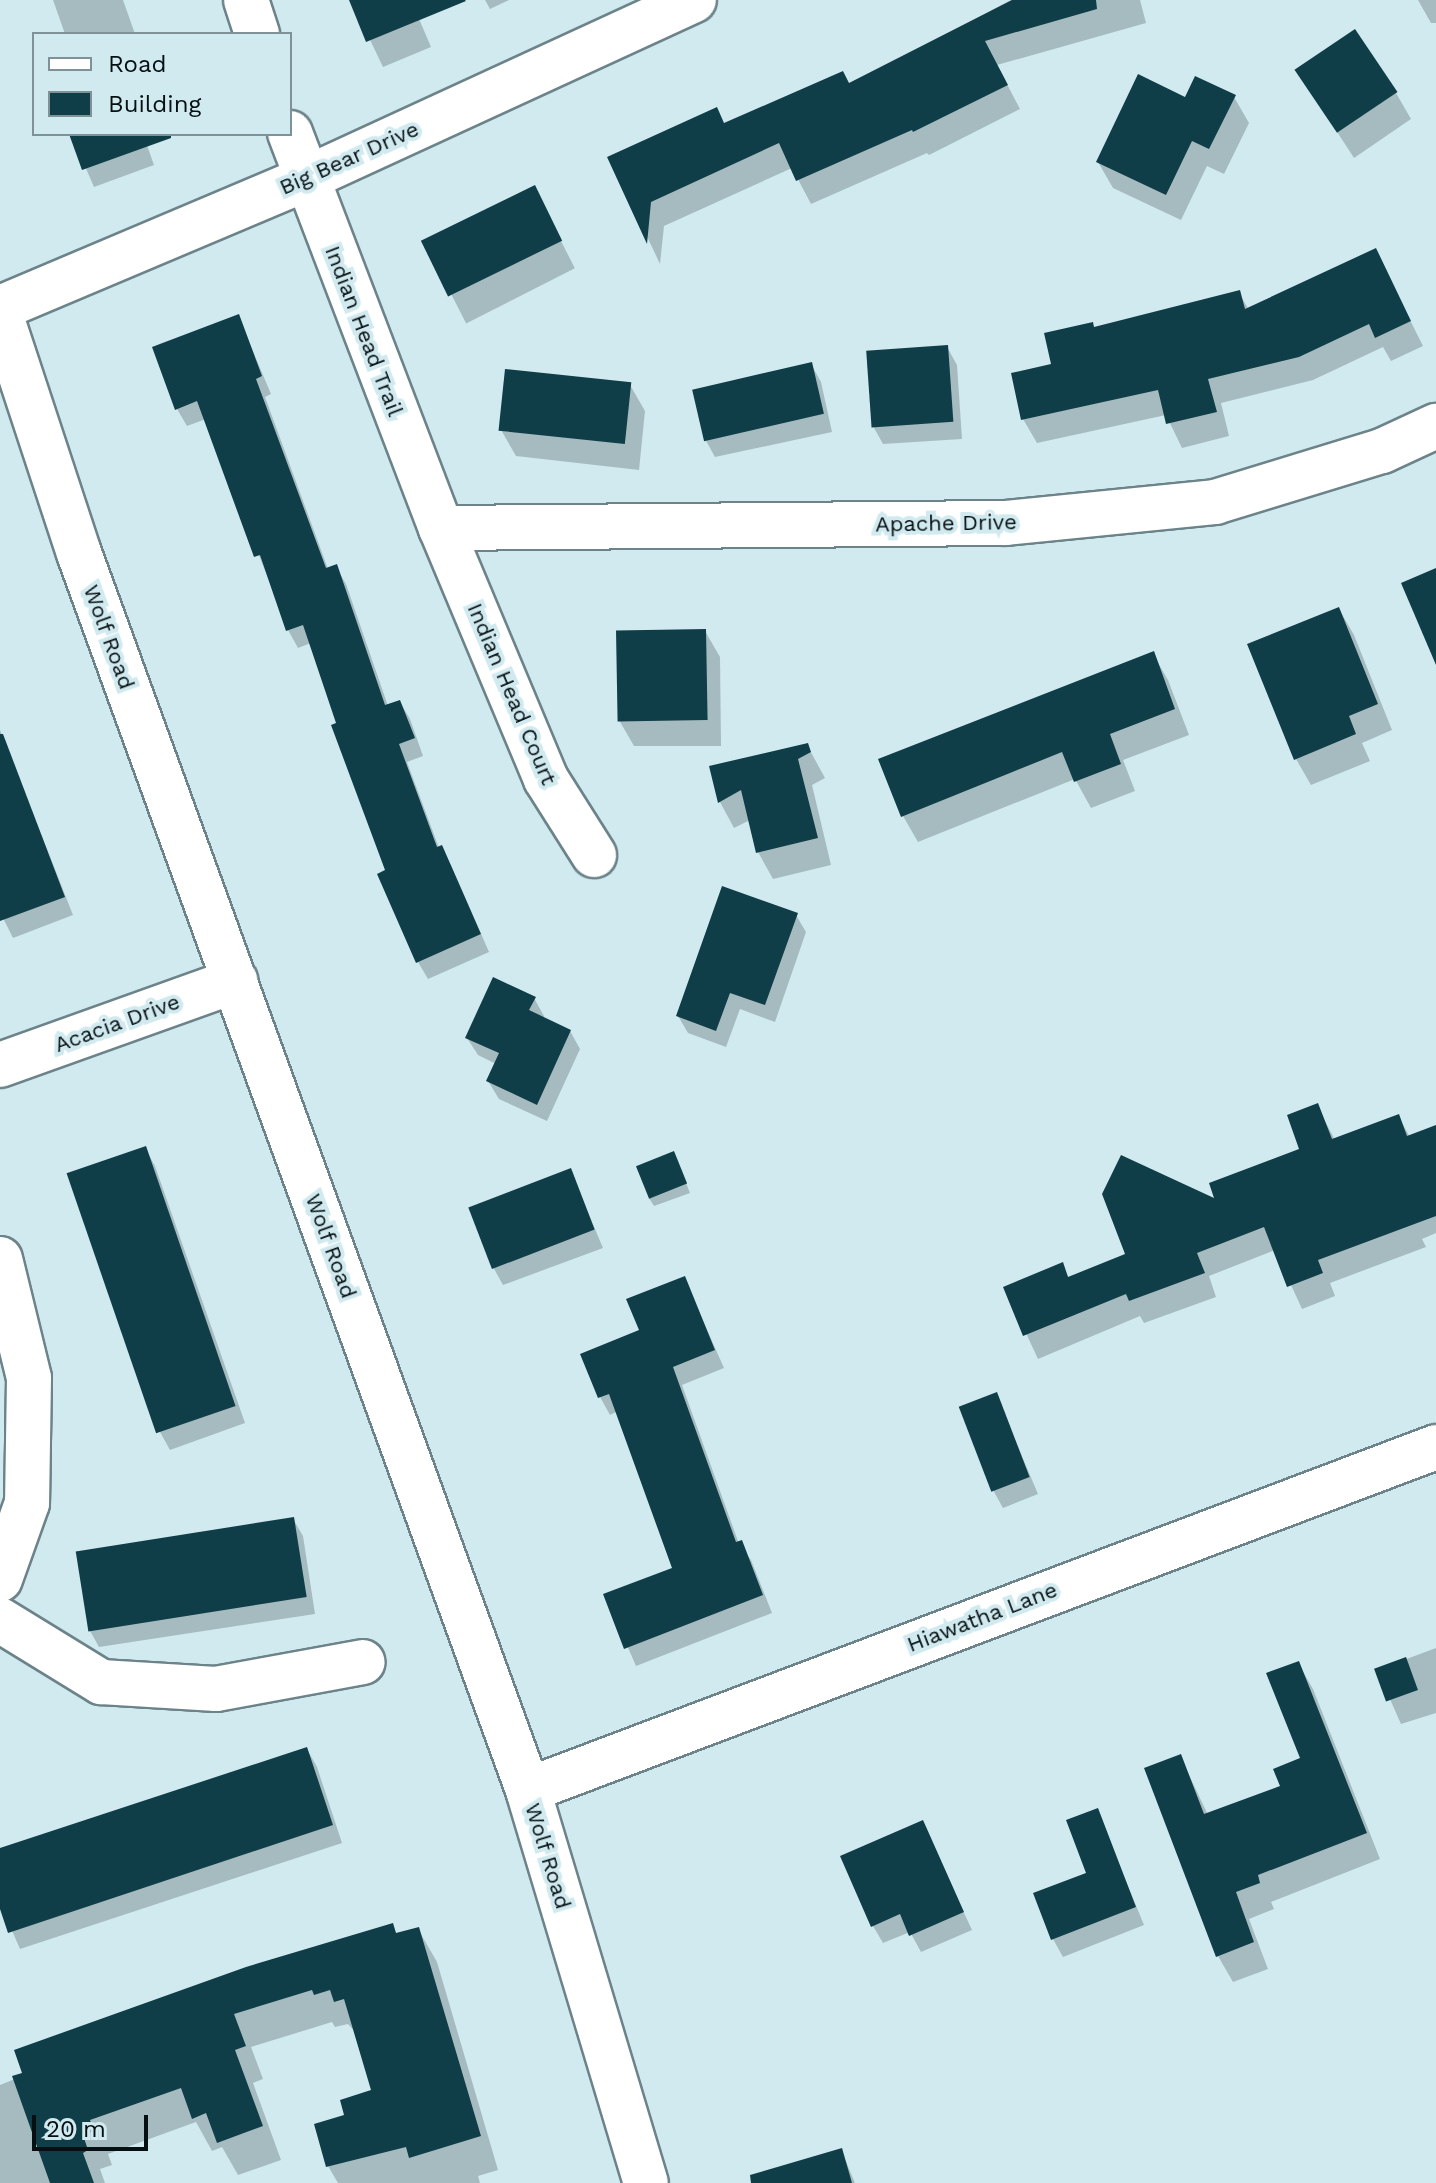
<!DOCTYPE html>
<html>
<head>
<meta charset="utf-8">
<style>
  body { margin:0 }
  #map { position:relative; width:1436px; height:2183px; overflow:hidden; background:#d0eaf0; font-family:"Work Sans",sans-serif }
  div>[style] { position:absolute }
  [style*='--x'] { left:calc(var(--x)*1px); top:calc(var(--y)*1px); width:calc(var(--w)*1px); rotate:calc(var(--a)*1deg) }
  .shadow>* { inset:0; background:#0003; transform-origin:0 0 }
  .building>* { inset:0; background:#103e48; transform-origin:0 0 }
  .roads { filter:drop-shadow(2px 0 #6c8389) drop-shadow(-2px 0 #6c8389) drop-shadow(0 2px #6c8389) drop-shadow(0 -2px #6c8389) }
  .minor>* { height:44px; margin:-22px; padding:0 22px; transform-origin:22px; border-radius:22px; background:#fff }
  span { translate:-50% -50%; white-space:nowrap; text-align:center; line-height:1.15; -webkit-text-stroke:8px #d0eaf0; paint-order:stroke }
  .street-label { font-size:22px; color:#060f11 }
  .legend { position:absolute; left:32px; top:32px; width:260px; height:104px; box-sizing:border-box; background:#d0eaf0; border:2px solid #7f9297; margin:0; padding:10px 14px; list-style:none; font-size:24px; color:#060f11 }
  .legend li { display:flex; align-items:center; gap:16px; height:40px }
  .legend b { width:40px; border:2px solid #7f9297 }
  .scale { position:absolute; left:32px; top:2115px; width:116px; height:36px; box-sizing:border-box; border:4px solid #060f11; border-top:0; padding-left:10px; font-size:24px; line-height:28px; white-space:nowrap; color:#060f11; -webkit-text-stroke:6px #d0eaf0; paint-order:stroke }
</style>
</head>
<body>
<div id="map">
  <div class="shadow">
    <div style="clip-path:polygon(53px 0,123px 0,135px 34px,65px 34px)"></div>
    <div style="clip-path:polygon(351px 0,411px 0,431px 47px,383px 67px)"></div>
    <div style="clip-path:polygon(485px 0,509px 0,490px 9px)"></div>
    <div style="clip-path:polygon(1011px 0,1140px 0,1146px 23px,997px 65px,1020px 109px,929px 155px,927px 153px,811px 204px,792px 168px,664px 226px,660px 264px,610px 158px,850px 85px)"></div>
    <div style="clip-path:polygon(1418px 0,1436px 0,1436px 23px,1431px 23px)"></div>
    <div style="clip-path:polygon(1297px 70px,1396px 93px,1411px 119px,1354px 158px)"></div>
    <div style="clip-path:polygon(1234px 97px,1249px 123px,1224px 174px,1207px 166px,1181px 220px,1113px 188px,1098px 162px,1186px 99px)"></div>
    <div style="clip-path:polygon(71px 134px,143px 134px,154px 165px,94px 187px)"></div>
    <div style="left:534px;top:188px;width:90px;height:122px;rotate:63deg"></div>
    <div style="clip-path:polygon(1375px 250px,1423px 346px,1391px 361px,1383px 347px,1313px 380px,1221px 403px,1229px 436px,1182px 448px,1166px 415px,1037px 443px,1023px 419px,1053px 366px,1095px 329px,1239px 293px,1249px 310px)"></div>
    <div style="clip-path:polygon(238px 316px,271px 394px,265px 397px,328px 569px,336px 567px,346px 584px,388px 706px,400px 702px,410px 719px,423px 756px,407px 762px,439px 848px,451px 865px,489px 952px,428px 979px,418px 962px,311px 643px,298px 648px,288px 630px,206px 419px,187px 426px,177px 409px)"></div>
    <div style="clip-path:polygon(947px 347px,957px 365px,962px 439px,883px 444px,873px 426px)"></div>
    <div style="clip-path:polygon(811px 364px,821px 382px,832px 432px,715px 457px,705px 439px)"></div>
    <div style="clip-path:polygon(630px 385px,645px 411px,639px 470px,516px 456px,501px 430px)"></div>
    <div style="clip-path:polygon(1339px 609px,1354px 635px,1392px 730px,1362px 743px,1370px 761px,1311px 785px,1296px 759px)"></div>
    <div style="clip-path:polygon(705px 631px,720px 657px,721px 746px,634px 746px,619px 720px)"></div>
    <div style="clip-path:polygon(1153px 654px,1168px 680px,1189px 735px,1123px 760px,1135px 791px,1091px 808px,1075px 779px,918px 842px,903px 816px)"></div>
    <div style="clip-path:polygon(0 730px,73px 915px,13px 938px,0 912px)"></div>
    <div style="clip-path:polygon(807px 745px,825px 778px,812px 785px,831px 865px,773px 879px,758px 852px,750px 820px,734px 828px,720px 802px,711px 768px)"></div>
    <div style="clip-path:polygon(796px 915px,806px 932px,775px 1022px,740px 1009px,726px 1047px,688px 1033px,678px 1016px)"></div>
    <div style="clip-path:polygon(534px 998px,544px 1016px,543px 1019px,570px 1031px,580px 1049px,547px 1121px,499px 1099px,488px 1081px,496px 1064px,478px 1055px,467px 1038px)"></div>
    <div style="clip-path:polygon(1317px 1106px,1335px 1140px,1398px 1116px,1410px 1137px,1436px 1127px,1436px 1233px,1422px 1239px,1426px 1247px,1330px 1283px,1335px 1296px,1302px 1309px,1275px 1250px,1209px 1276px,1216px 1297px,1144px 1323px,1140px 1316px,1038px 1359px,1005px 1288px,1062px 1265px,1069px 1278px,1128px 1255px,1302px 1150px)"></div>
    <div style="clip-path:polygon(145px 1148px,155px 1166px,245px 1423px,170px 1450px,160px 1432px)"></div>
    <div style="clip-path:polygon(674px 1153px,690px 1193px,654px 1206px,649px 1198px)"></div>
    <div style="clip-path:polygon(570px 1170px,603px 1248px,503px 1285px,493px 1267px)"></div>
    <div style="clip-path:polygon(684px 1278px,724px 1368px,682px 1385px,739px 1544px,751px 1560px,772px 1613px,636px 1666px,605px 1595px,674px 1569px,618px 1411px,610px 1415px,600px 1397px,641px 1331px)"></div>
    <div style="clip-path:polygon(996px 1395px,1038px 1494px,1003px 1508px,993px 1490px)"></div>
    <div style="clip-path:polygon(293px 1519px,303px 1536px,315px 1614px,99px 1647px,89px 1629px)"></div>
    <div style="clip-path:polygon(1436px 1648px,1436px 1713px,1401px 1724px,1377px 1670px)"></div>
    <div style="clip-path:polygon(1298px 1663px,1313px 1689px,1380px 1859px,1271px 1902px,1274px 1909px,1249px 1919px,1268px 1969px,1233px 1982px,1218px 1956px,1180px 1756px,1208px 1815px,1282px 1787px,1302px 1759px)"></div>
    <div style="clip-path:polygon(307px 1749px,317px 1767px,342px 1843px,20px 1949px,0 1903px,0 1850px)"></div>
    <div style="clip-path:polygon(1097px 1811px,1144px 1925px,1063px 1957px,1053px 1939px,1089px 1874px)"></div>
    <div style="clip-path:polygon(922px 1823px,972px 1930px,921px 1952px,910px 1932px,883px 1943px,873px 1926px)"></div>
    <div style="clip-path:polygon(392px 1926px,397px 1935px,418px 1929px,437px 1962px,498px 2170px,478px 2176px,480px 2183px,338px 2183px,328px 2166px,347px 2116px,374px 2092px,357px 2034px,348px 2024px,335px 2027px,332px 2022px,251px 2047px,263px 2079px,253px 2083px,281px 2160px,238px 2175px,222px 2147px,212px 2151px,196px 2122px,108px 2154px,112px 2165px,100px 2169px,105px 2183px,0 2183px,0 2085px)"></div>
    <div style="clip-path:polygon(841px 2150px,855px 2183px,811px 2183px)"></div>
  </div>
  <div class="building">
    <div style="clip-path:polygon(349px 0,465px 0,466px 1px,366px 42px)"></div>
    <div style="clip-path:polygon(1012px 0,1096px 0,1097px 9px,985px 41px,1008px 85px,913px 132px,912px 130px,796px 181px,779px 143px,651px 202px,647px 244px,607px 157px,717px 107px,724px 123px,843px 71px,849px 83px)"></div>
    <div style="left:1355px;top:29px;width:76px;height:73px;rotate:56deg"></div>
    <div style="clip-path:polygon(1138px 74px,1185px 97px,1195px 76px,1236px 95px,1209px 149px,1192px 141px,1166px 195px,1096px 162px)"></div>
    <div style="clip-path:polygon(69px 134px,171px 134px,171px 138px,82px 170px)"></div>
    <div style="left:535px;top:185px;width:62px;height:127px;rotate:64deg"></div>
    <div style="clip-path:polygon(1376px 248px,1411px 321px,1375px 338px,1369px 324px,1299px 357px,1208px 379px,1217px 412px,1166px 424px,1158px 390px,1021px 420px,1011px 373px,1051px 364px,1044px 333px,1093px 322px,1094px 327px,1240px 290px,1245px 309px)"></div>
    <div style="clip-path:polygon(239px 314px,262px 376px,256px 379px,326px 568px,337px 564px,385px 705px,400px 700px,415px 738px,399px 744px,437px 847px,442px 845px,481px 934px,416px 963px,377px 874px,385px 870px,331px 725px,336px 723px,303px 625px,286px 631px,260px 555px,254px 557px,197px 401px,175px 410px,152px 347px)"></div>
    <div style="left:948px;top:345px;width:77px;height:82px;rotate:86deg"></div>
    <div style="left:812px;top:362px;width:53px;height:123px;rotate:77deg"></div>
    <div style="left:505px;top:369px;width:127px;height:62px;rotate:6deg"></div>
    <div style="clip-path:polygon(1436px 568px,1436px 665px,1401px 583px)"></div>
    <div style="clip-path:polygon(1339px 607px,1378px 704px,1349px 716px,1356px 734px,1294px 760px,1247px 644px)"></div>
    <div style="left:706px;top:629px;width:91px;height:90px;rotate:89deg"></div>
    <div style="clip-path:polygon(1154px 651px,1175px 709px,1110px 734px,1121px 764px,1074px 782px,1062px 752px,901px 817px,878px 759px)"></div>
    <div style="clip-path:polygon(0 734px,3px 734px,65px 897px,0 921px)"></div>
    <div style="clip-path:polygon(808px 743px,811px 752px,798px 759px,818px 838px,756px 853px,741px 790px,718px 803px,709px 766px)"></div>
    <div style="clip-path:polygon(722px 886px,798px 913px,765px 1005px,730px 993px,716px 1031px,676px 1016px)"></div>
    <div style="clip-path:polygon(493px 977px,536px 997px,529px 1010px,571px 1030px,537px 1105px,486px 1081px,499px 1053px,465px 1038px)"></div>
    <div style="clip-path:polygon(1318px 1103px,1332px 1139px,1399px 1114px,1407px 1136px,1436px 1125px,1436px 1216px,1318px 1260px,1323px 1273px,1287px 1287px,1264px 1227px,1197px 1253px,1205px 1273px,1129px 1301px,1126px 1294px,1023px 1336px,1003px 1287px,1063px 1262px,1068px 1277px,1125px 1254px,1102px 1194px,1121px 1155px,1214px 1198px,1209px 1183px,1299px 1149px,1287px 1115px)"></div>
    <div style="left:146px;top:1146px;width:275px;height:84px;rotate:71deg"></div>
    <div style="left:674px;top:1151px;width:35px;height:41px;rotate:68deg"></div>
    <div style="left:571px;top:1168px;width:66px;height:110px;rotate:69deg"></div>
    <div style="clip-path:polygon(685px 1276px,715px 1350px,673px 1367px,736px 1542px,742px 1540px,763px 1595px,624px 1649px,603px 1594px,672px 1568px,609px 1394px,598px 1398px,580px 1354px,639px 1330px,626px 1299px)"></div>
    <div style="left:997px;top:1392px;width:91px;height:41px;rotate:69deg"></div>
    <div style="left:294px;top:1517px;width:81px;height:221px;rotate:81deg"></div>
    <div style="left:1406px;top:1657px;width:35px;height:34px;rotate:70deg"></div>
    <div style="clip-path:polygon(1299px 1661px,1367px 1833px,1258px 1875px,1260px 1883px,1236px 1892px,1254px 1942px,1216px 1957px,1144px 1768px,1181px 1754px,1204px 1814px,1280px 1786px,1273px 1769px,1300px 1758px,1266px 1673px)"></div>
    <div style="clip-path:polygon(307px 1747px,333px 1825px,8px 1933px,0 1909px,0 1848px)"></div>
    <div style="clip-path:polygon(1098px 1808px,1136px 1907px,1051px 1940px,1033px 1893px,1086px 1873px,1066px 1820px)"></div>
    <div style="clip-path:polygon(923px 1820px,964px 1912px,909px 1936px,900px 1914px,871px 1927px,840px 1856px)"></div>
    <div style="clip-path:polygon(393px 1923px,396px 1933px,419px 1927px,481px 2136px,409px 2158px,406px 2147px,326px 2167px,314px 2124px,344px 2115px,340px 2100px,371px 2090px,344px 1999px,334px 2002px,330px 1990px,314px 1995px,312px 1990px,234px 2014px,246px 2046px,235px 2050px,263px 2126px,217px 2143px,206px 2113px,192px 2119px,181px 2088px,90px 2120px,94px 2131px,83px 2135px,88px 2150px,83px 2153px,94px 2183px,50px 2183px,12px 2076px,22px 2073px,14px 2050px,246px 1967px)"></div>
    <div style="clip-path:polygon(842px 2148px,852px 2183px,751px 2183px,750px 2175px)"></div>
  </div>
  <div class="roads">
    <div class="minor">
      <div style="--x:246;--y:0;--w:36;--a:72"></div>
      <div style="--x:290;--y:133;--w:423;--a:69.1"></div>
      <div style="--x:441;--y:528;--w:272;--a:67.3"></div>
      <div style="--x:546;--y:779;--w:90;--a:57.7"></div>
      <div style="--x:0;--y:308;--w:331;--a:-22.9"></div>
      <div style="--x:305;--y:179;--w:428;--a:-24.7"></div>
      <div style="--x:0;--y:313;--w:253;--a:71.8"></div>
      <div style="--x:79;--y:553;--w:1316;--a:70.05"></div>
      <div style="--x:528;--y:1790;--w:410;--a:73.3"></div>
      <div style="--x:441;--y:528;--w:565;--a:-0.51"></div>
      <div style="--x:1006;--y:523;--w:210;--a:-5.7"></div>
      <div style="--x:1215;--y:502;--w:175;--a:-17"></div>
      <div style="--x:1382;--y:451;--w:60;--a:-24.8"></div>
      <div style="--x:0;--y:1065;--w:250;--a:-19.7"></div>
      <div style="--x:0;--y:1259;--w:122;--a:76.3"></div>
      <div style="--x:29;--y:1378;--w:125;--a:90.9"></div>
      <div style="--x:27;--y:1503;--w:81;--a:109.6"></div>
      <div style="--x:0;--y:1620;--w:119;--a:31.5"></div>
      <div style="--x:101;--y:1682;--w:115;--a:3.5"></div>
      <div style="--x:216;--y:1689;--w:149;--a:-10.4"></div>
      <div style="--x:528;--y:1790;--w:971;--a:-20.69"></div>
    </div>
  </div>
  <div class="street-label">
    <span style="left:349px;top:158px;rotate:-24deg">Big Bear Drive</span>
    <span style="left:364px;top:331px;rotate:69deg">Indian Head Trail</span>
    <span style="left:946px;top:523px;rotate:-1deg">Apache Drive</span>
    <span style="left:109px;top:637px;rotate:70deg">Wolf Road</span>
    <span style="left:512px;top:694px;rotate:67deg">Indian Head Court</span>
    <span style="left:117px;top:1023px;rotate:-20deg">Acacia Drive</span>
    <span style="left:331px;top:1246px;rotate:70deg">Wolf Road</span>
    <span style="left:982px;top:1617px;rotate:-21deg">Hiawatha Lane</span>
    <span style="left:548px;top:1856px;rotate:73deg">Wolf Road</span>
  </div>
  <ul class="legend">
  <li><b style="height:10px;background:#fff"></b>Road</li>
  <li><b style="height:22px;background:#103e48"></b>Building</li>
  </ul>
  <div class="scale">20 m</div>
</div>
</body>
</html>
